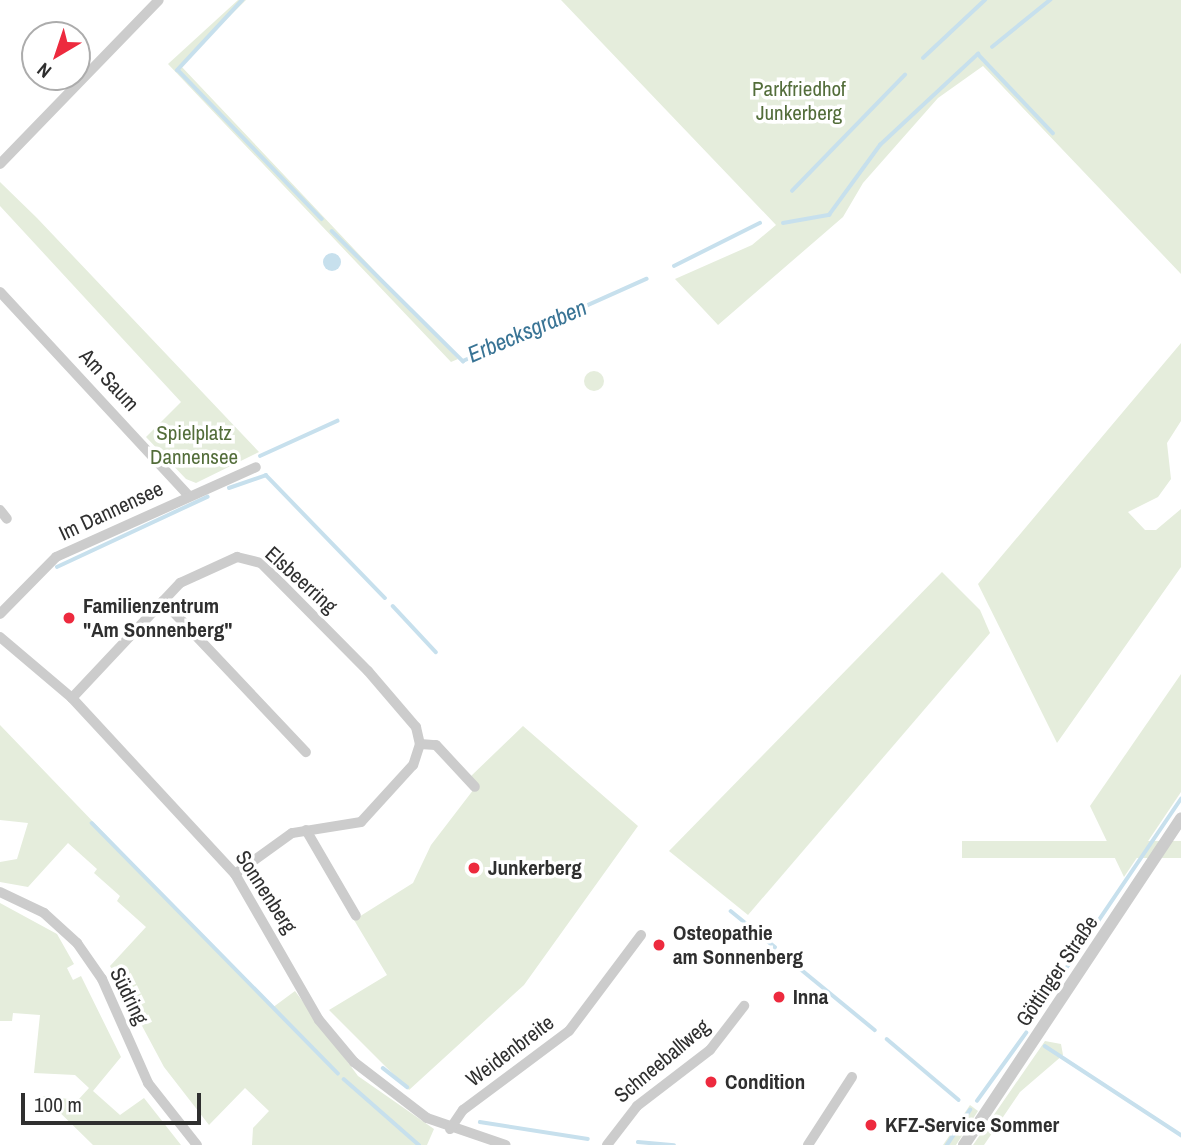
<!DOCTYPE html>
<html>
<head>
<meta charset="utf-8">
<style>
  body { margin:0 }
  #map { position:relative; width:1181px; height:1145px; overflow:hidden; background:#fff; font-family:"Archivo Narrow",sans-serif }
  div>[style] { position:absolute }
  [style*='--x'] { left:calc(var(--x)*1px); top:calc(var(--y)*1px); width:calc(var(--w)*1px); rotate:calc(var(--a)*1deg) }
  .green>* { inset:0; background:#e5eddc; transform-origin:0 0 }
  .round { border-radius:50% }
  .water>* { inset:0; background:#c7e0ed }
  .stream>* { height:3.5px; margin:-1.75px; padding:0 1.75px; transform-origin:1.75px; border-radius:1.75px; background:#c7e0ed }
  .minor>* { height:10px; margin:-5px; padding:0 5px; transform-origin:5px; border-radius:5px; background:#ccc }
  .tertiary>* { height:12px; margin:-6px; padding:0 6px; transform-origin:6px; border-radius:6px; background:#ccc }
  .dots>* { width:19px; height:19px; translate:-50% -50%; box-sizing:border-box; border:4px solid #fff; border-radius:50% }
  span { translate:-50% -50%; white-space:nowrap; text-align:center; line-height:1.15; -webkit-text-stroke:7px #fff; paint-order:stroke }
  .park-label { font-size:21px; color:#536d3a }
  .street-label { font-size:21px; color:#2f2f2f }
  .poi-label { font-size:21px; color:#2f2f2f; font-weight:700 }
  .left { translate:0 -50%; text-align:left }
  .water-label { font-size:23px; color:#397495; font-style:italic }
  .north { position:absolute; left:21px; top:21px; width:70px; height:70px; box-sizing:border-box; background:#fff; border:2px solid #acacac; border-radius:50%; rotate:219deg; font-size:19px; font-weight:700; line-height:28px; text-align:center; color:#2f2f2f }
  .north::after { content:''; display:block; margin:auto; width:24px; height:32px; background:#ed2a3e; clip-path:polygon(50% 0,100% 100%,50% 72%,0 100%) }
  .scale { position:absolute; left:21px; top:1093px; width:180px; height:32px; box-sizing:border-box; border:4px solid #2f2f2f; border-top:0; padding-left:9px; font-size:21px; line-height:24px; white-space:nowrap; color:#2f2f2f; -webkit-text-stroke:5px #fff; paint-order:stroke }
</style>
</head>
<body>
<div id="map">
  <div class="green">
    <div style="clip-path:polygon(238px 0,246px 0,180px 65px,458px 359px,451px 362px,168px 64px)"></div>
    <div style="clip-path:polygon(561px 0,1181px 0,1181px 274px,983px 66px,938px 98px,863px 183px,843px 217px,718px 325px,675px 279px,752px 245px,776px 225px)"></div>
    <div style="clip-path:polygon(0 182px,37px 218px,259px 452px,196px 483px,186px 479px,146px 437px,181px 402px,0 206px)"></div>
    <div style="clip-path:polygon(1181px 343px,1181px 421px,1167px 443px,1171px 479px,1158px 497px,1128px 512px,1145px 530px,1156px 530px,1181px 509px,1181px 567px,1057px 743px,978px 584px)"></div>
    <div class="round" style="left:584px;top:371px;width:20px;height:20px"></div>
    <div style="clip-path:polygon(942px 572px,980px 610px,990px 633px,748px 915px,669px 851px)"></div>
    <div style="clip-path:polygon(1181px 674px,1181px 792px,1124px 877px,1090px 806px)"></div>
    <div style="clip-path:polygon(0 725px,272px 1008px,295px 991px,358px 1076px,434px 1129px,427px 1145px,252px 1145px,253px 1128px,269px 1111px,245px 1088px,209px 1125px,164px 1067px,110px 966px,146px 927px,117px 901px,120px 896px,94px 873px,97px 869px,68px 843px,28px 887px,0 882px,0 862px,17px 859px,28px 823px,0 820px)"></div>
    <div style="clip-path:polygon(523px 726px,638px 826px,524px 985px,409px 1090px,329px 1010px,387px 975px,354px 920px,413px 883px,431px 845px,477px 785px,470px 777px)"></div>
    <div style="left:1181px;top:841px;width:17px;height:219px;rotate:90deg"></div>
    <div style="clip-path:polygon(0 903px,57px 934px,74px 964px,67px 968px,73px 980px,81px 976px,121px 1057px,93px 1091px,120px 1115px,144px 1098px,181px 1145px,93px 1145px,43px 1096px,78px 1100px,89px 1088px,75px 1075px,34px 1073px,40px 1015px,13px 1013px,12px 1021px,0 1021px)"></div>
    <div style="clip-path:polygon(1045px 1041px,1061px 1044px,1063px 1055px,1020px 1092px,984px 1145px,973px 1145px)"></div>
    <div style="clip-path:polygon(970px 1105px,978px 1111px,956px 1145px,943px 1145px)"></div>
  </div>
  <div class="water">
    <div class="round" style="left:323px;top:253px;width:18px;height:18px"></div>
  </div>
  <div class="stream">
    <div style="--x:243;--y:0;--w:96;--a:132.9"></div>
    <div style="--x:178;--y:70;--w:207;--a:46"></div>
    <div style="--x:992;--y:47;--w:75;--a:-39"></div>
    <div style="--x:923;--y:58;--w:85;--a:-43.1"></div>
    <div style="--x:792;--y:191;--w:162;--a:-45.8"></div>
    <div style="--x:783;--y:223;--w:47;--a:-9.9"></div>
    <div style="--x:829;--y:215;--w:87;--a:-53.9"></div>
    <div style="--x:880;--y:145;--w:134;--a:-42.9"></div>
    <div style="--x:978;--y:54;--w:109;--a:46.5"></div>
    <div style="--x:332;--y:231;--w:185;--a:44.8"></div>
    <div style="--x:463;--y:361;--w:201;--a:-24.1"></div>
    <div style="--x:674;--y:266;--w:96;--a:-26.6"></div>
    <div style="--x:260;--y:456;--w:85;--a:-24.4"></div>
    <div style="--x:229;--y:488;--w:39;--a:-19"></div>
    <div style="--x:266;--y:475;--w:171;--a:45.9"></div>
    <div style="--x:57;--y:567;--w:166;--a:-25"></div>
    <div style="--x:393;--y:606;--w:63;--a:46.9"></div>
    <div style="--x:92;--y:823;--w:351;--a:45.5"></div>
    <div style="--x:731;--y:911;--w:57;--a:39.3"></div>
    <div style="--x:786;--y:957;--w:115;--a:39.4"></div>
    <div style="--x:1034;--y:1016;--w:262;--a:-55.9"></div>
    <div style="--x:1026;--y:1026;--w:4;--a:-34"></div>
    <div style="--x:887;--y:1039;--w:94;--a:40.3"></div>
    <div style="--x:1045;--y:1046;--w:163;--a:33.2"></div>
    <div style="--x:383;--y:1068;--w:31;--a:38"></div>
    <div style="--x:344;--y:1079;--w:100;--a:41.3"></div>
    <div style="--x:977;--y:1101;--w:84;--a:-54.2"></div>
    <div style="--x:480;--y:1122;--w:109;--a:8.9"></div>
    <div style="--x:638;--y:1142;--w:36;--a:5"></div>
    <div style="--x:947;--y:1145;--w:42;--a:-56.7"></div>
  </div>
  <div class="minor">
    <div style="--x:0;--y:164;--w:228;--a:-45.9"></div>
    <div style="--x:0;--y:292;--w:278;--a:47.2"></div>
    <div style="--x:0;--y:510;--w:11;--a:52"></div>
    <div style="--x:163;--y:601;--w:208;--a:46.6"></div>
    <div style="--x:0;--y:614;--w:80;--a:-45.5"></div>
    <div style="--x:56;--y:557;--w:219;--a:-24.2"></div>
    <div style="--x:0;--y:637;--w:94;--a:40.3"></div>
    <div style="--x:72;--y:698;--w:240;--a:47.2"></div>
    <div style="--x:235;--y:874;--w:168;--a:60.1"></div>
    <div style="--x:319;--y:1020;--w:55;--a:50.2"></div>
    <div style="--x:354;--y:1062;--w:92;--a:37.5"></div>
    <div style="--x:427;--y:1118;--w:83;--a:18.9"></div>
    <div style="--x:72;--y:698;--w:158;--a:-46.8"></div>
    <div style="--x:180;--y:583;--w:63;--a:-24.5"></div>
    <div style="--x:237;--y:557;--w:25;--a:14"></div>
    <div style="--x:261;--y:563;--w:152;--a:45.3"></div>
    <div style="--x:368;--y:671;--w:74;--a:49.4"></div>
    <div style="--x:416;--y:727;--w:17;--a:77"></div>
    <div style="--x:420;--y:744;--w:22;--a:108"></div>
    <div style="--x:413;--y:765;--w:77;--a:132.4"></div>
    <div style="--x:361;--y:822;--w:70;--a:170.9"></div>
    <div style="--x:292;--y:833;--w:70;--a:144.3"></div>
    <div style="--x:420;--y:744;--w:16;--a:4"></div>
    <div style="--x:436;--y:745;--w:57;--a:47.1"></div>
    <div style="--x:306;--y:830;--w:99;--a:59.8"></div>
    <div style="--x:0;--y:892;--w:49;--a:25.5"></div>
    <div style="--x:44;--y:913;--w:45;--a:42.3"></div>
    <div style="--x:77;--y:943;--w:44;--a:55.2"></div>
    <div style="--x:102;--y:979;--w:114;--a:66.1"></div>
    <div style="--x:148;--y:1083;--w:79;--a:51.7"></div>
    <div style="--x:450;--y:1129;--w:23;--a:-56"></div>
    <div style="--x:463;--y:1110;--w:132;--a:-36.7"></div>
    <div style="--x:569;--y:1031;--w:120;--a:-53.1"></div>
    <div style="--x:607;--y:1145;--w:49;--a:-52.4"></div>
    <div style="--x:637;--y:1106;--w:92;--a:-37.5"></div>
    <div style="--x:710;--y:1050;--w:56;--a:-52.3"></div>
    <div style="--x:808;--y:1145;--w:81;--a:-57.1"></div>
  </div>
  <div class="tertiary">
    <div style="--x:964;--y:1145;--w:392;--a:-56.4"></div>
  </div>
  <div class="dots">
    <div style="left:69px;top:618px;background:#ed2a3e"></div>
    <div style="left:474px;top:868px;background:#ed2a3e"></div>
    <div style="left:659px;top:945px;background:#ed2a3e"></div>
    <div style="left:779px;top:997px;background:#ed2a3e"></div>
    <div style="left:711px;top:1082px;background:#ed2a3e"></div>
    <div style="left:871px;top:1125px;background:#ed2a3e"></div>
  </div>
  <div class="park-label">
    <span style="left:799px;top:101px">Parkfriedhof<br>Junkerberg</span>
    <span style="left:194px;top:445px">Spielplatz<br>Dannensee</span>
  </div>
  <div class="street-label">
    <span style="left:109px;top:380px;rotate:47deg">Am Saum</span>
    <span style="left:111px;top:511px;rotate:-25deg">Im Dannensee</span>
    <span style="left:301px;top:580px;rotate:42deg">Elsbeerring</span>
    <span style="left:266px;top:892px;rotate:57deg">Sonnenberg</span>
    <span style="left:1057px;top:971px;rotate:-56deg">Göttinger Straße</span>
    <span style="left:129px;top:996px;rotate:64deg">Südring</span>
    <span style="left:510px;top:1051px;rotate:-37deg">Weidenbreite</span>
    <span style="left:662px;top:1061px;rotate:-40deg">Schneeballweg</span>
  </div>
  <div class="poi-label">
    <span class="left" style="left:83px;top:618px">Familienzentrum<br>"Am Sonnenberg"</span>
    <span class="left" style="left:488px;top:868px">Junkerberg</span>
    <span class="left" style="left:673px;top:945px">Osteopathie<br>am Sonnenberg</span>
    <span class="left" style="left:793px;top:997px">Inna</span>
    <span class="left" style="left:725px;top:1082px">Condition</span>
    <span class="left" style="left:885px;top:1125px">KFZ-Service Sommer</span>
  </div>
  <div class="water-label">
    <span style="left:527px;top:331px;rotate:-23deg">Erbecksgraben</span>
  </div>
  <div class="north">N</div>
  <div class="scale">100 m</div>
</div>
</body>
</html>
